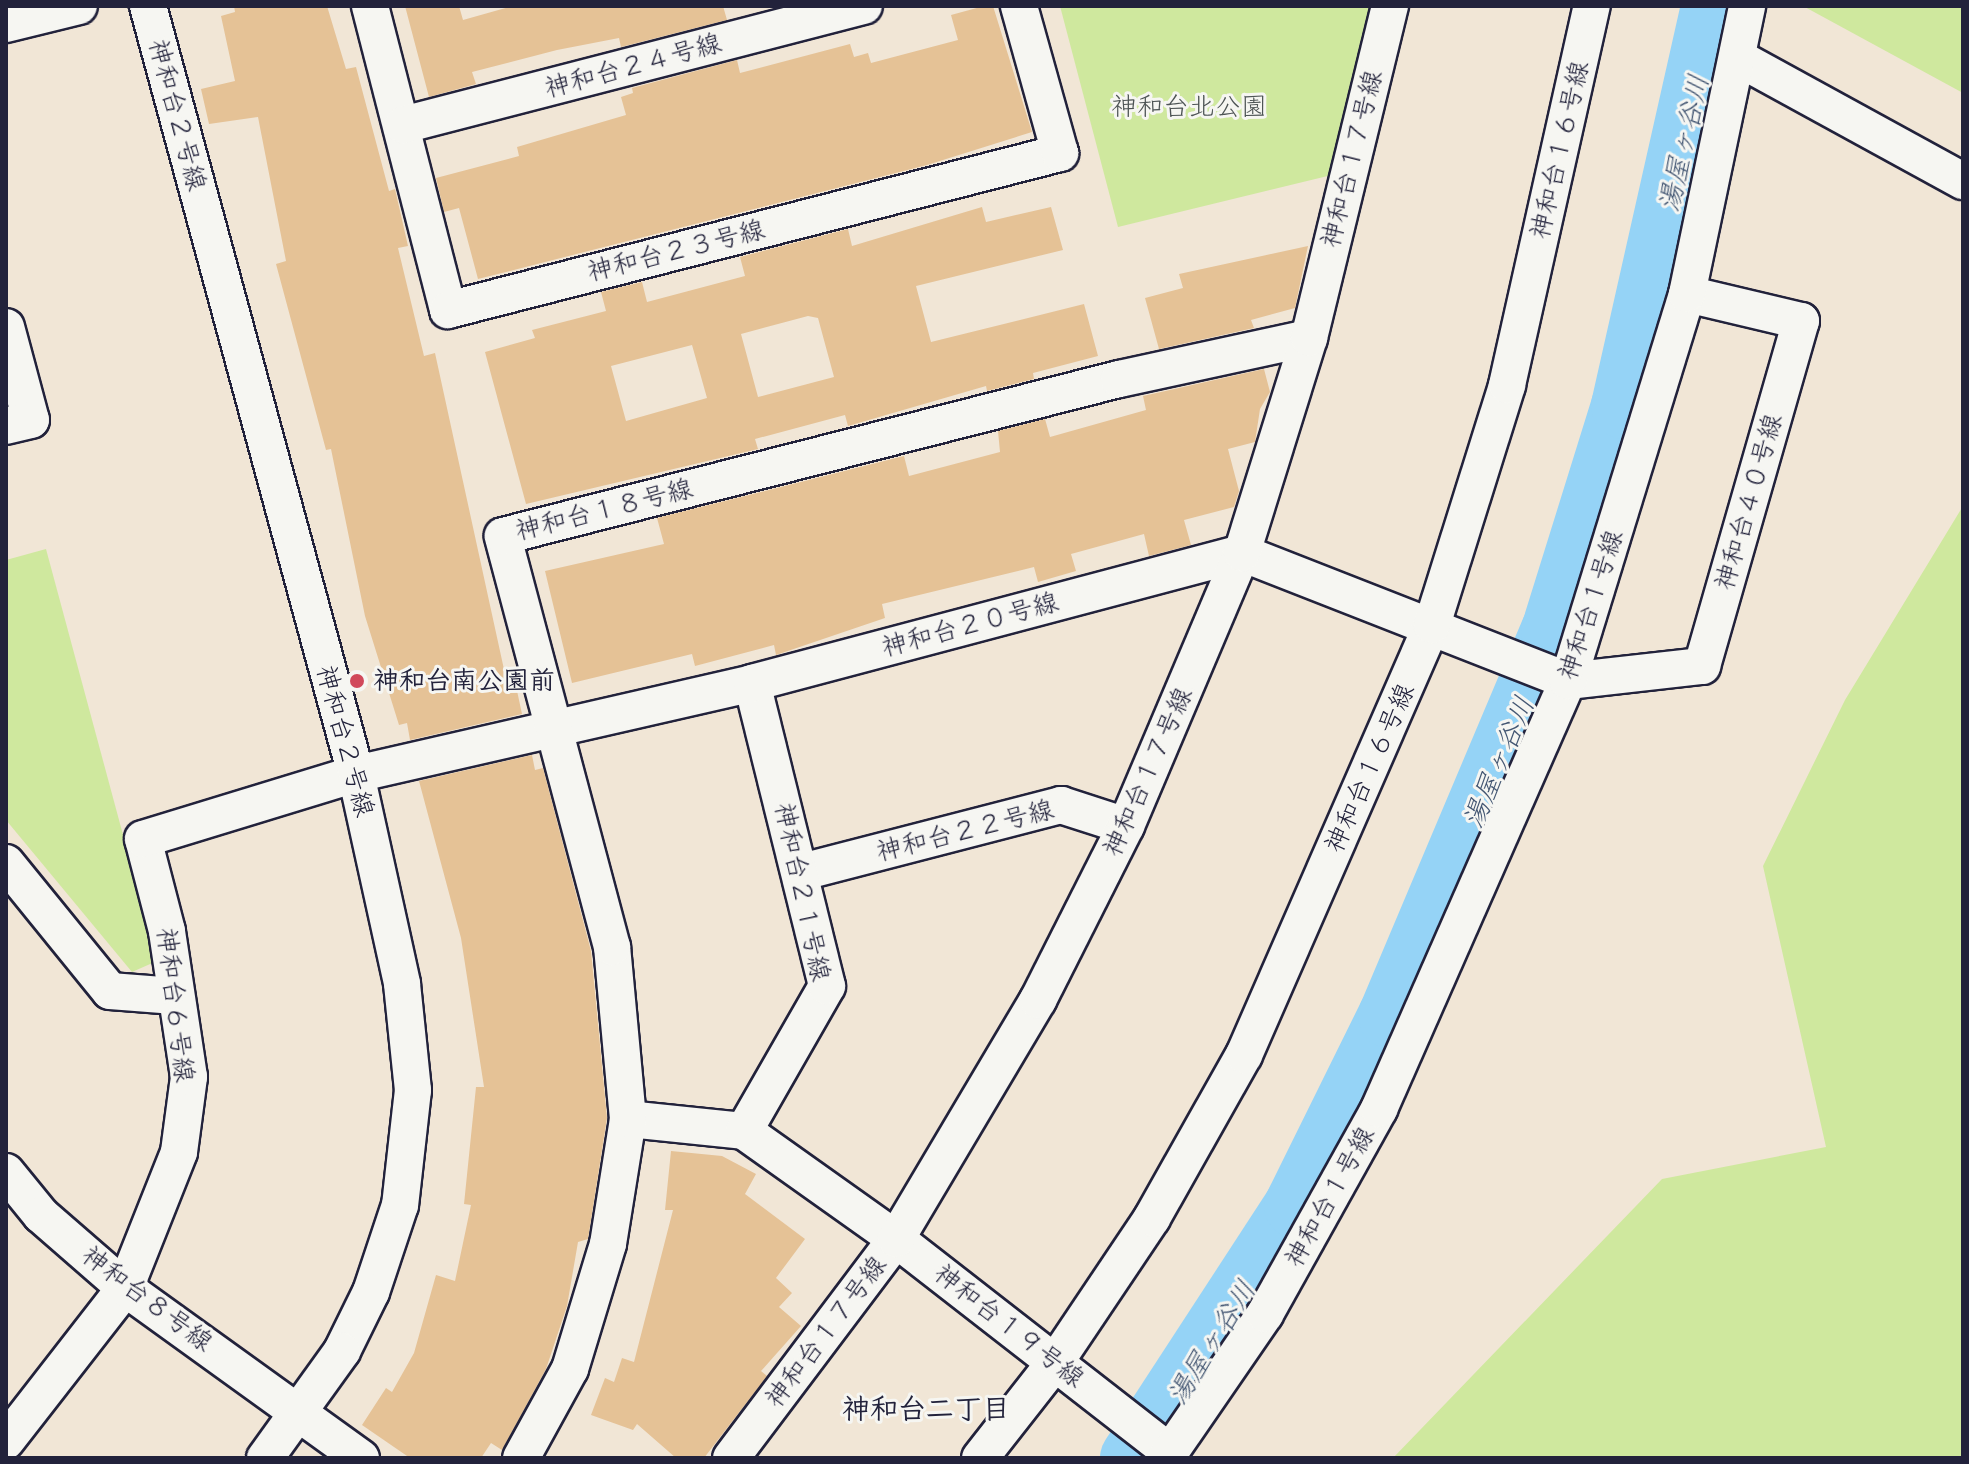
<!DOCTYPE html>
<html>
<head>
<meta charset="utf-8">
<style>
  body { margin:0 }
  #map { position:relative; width:1969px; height:1464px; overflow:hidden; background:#f1e6d6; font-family:Itim,"Klee One",sans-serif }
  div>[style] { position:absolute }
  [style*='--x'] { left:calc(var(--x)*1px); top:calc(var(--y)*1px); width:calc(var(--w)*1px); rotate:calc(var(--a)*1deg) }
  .green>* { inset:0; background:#cfe89e }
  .river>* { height:66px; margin:-33px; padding:0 33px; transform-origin:33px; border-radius:33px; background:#95d3f6 }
  .building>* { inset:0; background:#e5c296 }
  .roads { filter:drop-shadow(2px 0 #22223b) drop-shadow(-2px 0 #22223b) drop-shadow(0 2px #22223b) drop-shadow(0 -2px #22223b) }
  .minor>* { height:36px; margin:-18px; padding:0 18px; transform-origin:18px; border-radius:18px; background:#f6f6f2 }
  .dots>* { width:22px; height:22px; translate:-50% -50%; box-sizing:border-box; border:4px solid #f6f6f2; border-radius:50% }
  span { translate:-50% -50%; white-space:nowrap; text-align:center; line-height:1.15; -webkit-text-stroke:6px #f6f6f2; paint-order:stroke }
  .street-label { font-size:26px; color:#22223b }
  .park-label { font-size:26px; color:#4d5454 }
  .poi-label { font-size:26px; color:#22223b; font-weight:700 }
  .left { translate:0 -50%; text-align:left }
  .water-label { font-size:28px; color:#445773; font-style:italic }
  .neighbourhood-label { font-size:28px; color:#22223b; font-weight:700 }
  .frame { position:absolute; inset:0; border:8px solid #22223b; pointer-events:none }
</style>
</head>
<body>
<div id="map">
  <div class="green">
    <div style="clip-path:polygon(1060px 6px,1376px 6px,1340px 173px,1118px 227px)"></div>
    <div style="clip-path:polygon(1803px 6px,1963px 6px,1963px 93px)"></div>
    <div style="clip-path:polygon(1963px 506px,1963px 1458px,1393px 1458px,1662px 1179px,1826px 1147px,1763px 866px,1845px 700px)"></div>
    <div style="clip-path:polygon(46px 549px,157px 961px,132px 972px,6px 820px,6px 560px)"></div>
  </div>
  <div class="river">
    <div style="--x:1133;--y:1458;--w:301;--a:-56.9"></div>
    <div style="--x:1297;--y:1206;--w:212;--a:-63.7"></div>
    <div style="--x:1391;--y:1016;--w:418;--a:-67.1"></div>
    <div style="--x:1554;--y:631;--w:236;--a:-72.7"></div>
    <div style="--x:1624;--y:406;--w:410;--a:-77.3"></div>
  </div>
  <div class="building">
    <div style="clip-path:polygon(234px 6px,327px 6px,346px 69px,356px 67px,389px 191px,395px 189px,408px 246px,398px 248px,424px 356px,435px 353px,505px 674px,513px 672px,522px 714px,410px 740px,407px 723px,399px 725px,365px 616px,331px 449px,326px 450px,276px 264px,286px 261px,258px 117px,209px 124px,201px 89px,235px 81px,221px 16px,235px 12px)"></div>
    <div style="clip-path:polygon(405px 6px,459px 6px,463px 20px,513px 6px,723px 6px,727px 20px,621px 47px,619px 38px,557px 50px,472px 72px,476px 84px,429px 97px)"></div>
    <div style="clip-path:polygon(984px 6px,993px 6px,1032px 132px,927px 165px,478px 279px,459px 208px,444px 212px,436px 178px,519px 156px,517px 147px,626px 115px,621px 97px,633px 93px,632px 88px,737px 60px,740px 73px,850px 44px,854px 57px,868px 53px,871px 63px,958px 40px,951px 15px)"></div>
    <div style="clip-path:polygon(evenodd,982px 207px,986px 222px,1051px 207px,1063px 250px,916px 286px,931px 342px,1084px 304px,1098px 356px,1033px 373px,1034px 379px,987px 391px,986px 386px,848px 426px,845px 415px,755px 439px,758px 449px,526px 504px,485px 352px,535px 338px,532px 330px,606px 311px,601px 292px,642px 282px,647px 302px,745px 276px,740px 257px,848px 229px,852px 246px,982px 207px,808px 316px,818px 318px,834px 377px,758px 397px,741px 334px,808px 316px,982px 207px,692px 345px,707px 398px,626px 421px,611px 366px,692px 345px)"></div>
    <div style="clip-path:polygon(1308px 246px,1295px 308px,1251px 320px,1254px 328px,1159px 349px,1145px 298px,1183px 288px,1179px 274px)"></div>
    <div style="clip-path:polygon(1264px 369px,1270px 392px,1260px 409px,1255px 442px,1228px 449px,1239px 491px,1234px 507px,1184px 520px,1191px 545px,1149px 556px,1144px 534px,1071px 554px,1076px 571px,1038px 582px,1034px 567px,882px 604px,885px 618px,776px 655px,774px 645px,695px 666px,692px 654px,572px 683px,545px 571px,664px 544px,657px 518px,904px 456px,909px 476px,1000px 452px,998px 431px,1045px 419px,1050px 437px,1146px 410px,1143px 396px)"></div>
    <div style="clip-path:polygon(532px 755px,535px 770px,543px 768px,591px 951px,607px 1118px,588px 1239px,578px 1242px,567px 1306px,546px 1369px,502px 1450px,491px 1443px,481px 1458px,410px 1458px,362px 1425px,386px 1388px,392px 1392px,414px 1353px,436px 1275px,455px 1281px,471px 1205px,464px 1204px,476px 1087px,484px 1087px,461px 938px,419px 781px)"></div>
    <div style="clip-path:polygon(671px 1151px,722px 1156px,756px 1174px,745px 1194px,805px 1239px,776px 1278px,792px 1293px,779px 1307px,801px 1326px,761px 1371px,767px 1376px,704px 1458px,676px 1458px,637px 1424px,633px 1430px,591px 1415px,605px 1378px,614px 1382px,622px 1358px,634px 1362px,673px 1210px,665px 1210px)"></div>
  </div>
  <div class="roads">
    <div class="minor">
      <div style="--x:148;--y:6;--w:796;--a:74.85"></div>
      <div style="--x:356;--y:774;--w:215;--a:77.6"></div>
      <div style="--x:402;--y:984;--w:107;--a:84.1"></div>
      <div style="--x:413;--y:1090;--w:116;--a:96.4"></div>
      <div style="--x:400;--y:1205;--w:92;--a:108.4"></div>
      <div style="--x:371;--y:1292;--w:66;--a:116.2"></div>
      <div style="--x:342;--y:1351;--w:132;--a:125.7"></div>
      <div style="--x:370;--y:6;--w:314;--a:75.6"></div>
      <div style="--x:448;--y:310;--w:632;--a:-14.39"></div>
      <div style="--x:1060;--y:153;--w:153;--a:-105.6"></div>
      <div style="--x:6;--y:24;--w:75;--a:-13.9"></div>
      <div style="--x:1740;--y:59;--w:254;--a:28.7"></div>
      <div style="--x:403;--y:125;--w:476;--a:-14.5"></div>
      <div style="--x:6;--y:327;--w:96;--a:75"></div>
      <div style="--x:31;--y:420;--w:26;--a:167"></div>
      <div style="--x:6;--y:863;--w:165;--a:50.9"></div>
      <div style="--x:110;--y:991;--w:65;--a:4.4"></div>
      <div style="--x:802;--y:872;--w:268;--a:-14.5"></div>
      <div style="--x:1061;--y:805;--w:68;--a:17.9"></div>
      <div style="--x:628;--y:1119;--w:117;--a:5.9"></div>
      <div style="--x:744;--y:1131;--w:186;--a:35.4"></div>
      <div style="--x:896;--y:1239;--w:347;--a:37.9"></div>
      <div style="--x:744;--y:1131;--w:167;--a:-60.2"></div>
      <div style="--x:827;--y:986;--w:312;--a:-103.9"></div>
      <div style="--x:6;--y:1172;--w:55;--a:50.9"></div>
      <div style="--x:41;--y:1215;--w:111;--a:41"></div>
      <div style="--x:125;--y:1288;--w:291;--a:35.8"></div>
      <div style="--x:6;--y:1441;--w:194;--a:-52.1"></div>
      <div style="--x:125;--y:1288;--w:146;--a:-68.3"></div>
      <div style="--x:179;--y:1152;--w:76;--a:-82.4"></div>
      <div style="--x:189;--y:1077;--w:148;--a:-98.6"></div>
      <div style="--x:167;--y:931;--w:95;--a:-104.6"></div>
      <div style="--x:143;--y:839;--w:223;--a:-17"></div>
      <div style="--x:356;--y:774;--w:406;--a:-12.9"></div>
      <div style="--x:752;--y:683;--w:507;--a:-14.86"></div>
      <div style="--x:1242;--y:553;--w:350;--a:21.4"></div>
      <div style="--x:1568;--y:681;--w:135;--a:-6.4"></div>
      <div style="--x:1702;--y:666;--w:359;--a:-74"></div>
      <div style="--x:1801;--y:321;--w:117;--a:-166.7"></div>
      <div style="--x:521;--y:1458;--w:102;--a:-61.2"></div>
      <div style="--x:570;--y:1369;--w:131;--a:-73.1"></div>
      <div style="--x:608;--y:1244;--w:127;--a:-80.9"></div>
      <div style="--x:628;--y:1119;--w:173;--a:-95.3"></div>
      <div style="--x:612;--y:947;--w:425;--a:-104.9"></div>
      <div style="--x:503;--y:536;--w:636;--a:-14.3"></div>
      <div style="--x:1119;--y:379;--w:194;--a:-12.2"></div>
      <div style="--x:731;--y:1458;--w:274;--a:-53"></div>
      <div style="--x:896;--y:1239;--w:278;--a:-59.3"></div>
      <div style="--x:1038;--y:1000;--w:195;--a:-63.2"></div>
      <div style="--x:1126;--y:826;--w:297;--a:-67"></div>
      <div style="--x:1242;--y:553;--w:225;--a:-72.7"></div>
      <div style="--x:1309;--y:338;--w:342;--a:-76.3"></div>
      <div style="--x:980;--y:1458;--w:123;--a:-51.9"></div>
      <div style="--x:1056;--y:1361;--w:172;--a:-56.1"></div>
      <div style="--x:1152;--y:1218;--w:187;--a:-60.6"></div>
      <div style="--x:1244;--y:1055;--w:469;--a:-66.4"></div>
      <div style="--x:1432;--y:625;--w:251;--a:-72.6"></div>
      <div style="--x:1507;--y:385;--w:388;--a:-77.4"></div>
      <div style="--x:1166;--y:1458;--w:175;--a:-55.5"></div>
      <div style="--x:1265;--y:1314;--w:235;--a:-60.9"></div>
      <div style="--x:1379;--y:1109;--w:468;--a:-66.2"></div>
      <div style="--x:1568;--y:681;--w:405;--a:-72.9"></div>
      <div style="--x:1687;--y:294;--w:294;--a:-78.2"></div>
    </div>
  </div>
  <div class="dots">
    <div style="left:357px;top:681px;background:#d1495b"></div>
  </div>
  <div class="street-label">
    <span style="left:633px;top:66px;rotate:-15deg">神和台２４号線</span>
    <span style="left:177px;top:115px;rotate:75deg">神和台２号線</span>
    <span style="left:1560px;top:150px;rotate:-77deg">神和台１６号線</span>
    <span style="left:1352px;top:159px;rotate:-76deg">神和台１７号線</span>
    <span style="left:676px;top:251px;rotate:-14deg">神和台２３号線</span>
    <span style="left:1749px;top:502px;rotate:-74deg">神和台４０号線</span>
    <span style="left:604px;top:510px;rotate:-14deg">神和台１８号線</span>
    <span style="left:1591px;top:605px;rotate:-72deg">神和台１号線</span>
    <span style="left:970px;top:625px;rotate:-15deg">神和台２０号線</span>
    <span style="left:345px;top:741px;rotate:75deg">神和台２号線</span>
    <span style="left:1370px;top:768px;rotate:-66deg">神和台１６号線</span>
    <span style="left:1148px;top:772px;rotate:-66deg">神和台１７号線</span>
    <span style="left:965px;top:831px;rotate:-14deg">神和台２２号線</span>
    <span style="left:802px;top:892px;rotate:78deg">神和台２１号線</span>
    <span style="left:175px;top:1005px;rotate:83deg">神和台６号線</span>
    <span style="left:1330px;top:1197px;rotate:-61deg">神和台１号線</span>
    <span style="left:147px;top:1299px;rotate:37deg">神和台８号線</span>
    <span style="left:1009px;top:1326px;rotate:38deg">神和台１９号線</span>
    <span style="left:826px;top:1332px;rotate:-53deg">神和台１７号線</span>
  </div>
  <div class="park-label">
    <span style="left:1189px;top:107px">神和台北公園</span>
  </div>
  <div class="poi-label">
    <span class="left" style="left:373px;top:681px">神和台南公園前</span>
  </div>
  <div class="water-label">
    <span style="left:1683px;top:143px;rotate:-77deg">湯屋ヶ谷川</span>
    <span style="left:1498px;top:762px;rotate:-67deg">湯屋ヶ谷川</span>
    <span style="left:1211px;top:1342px;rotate:-58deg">湯屋ヶ谷川</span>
  </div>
  <div class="neighbourhood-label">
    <span style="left:926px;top:1408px">神和台二丁目</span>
  </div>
  <div class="frame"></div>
</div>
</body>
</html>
